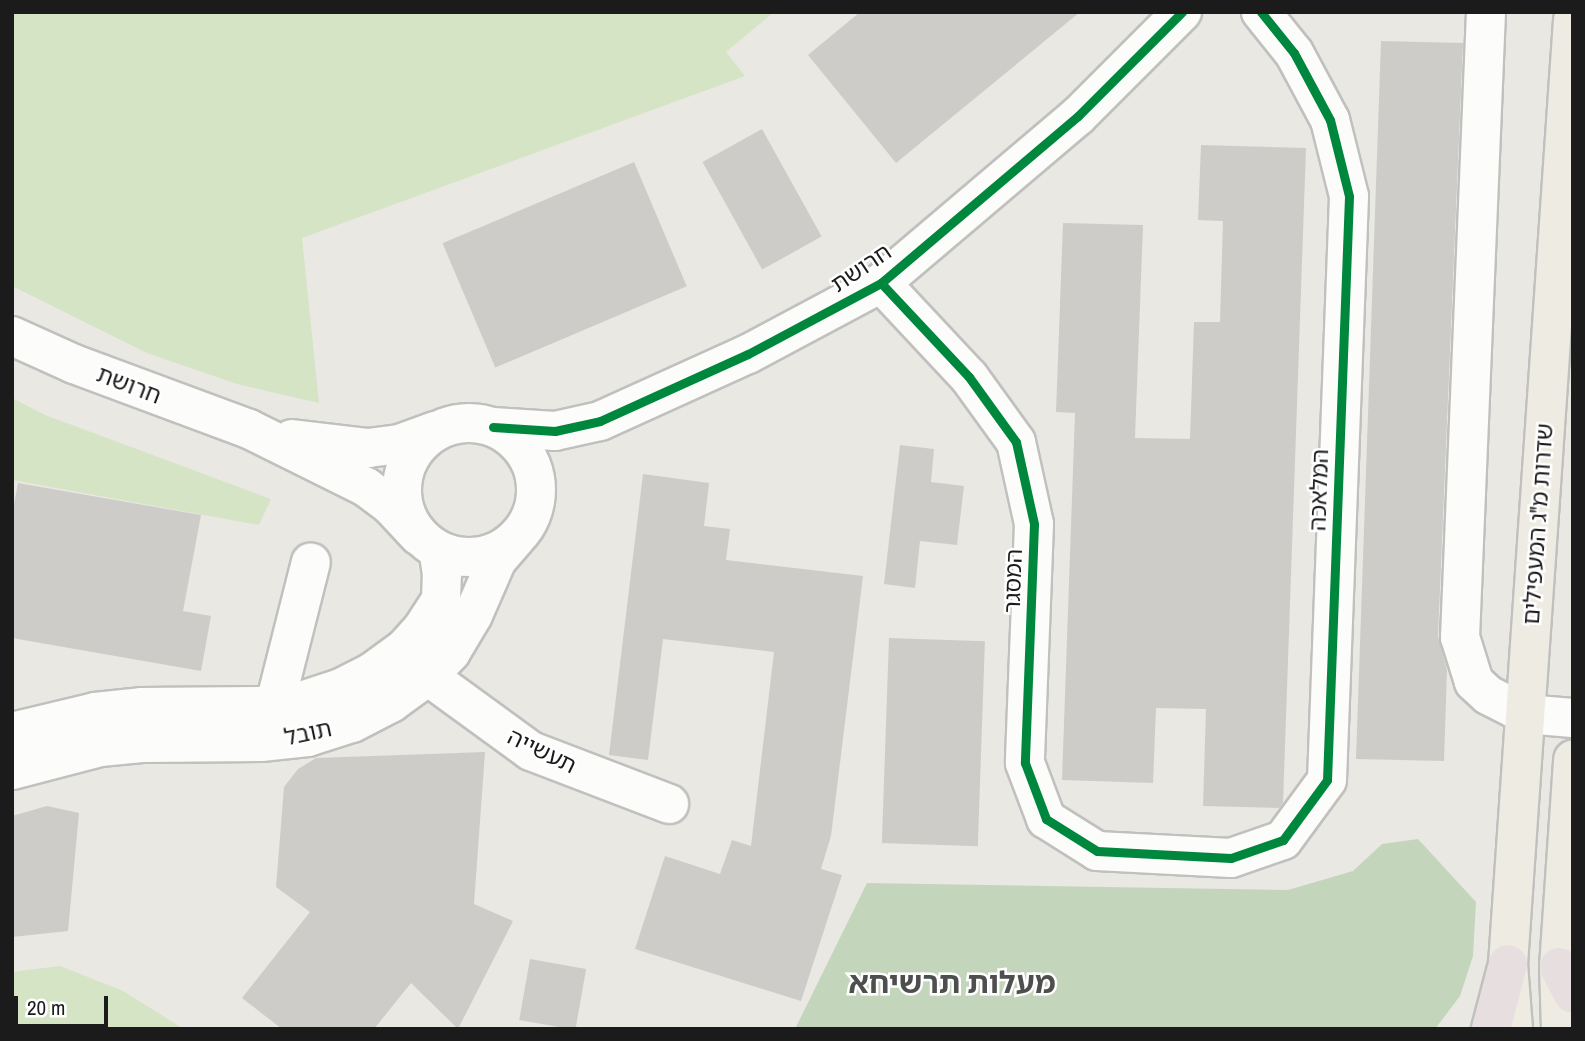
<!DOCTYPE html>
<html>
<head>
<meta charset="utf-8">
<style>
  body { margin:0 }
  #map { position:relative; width:1585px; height:1041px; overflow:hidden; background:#e9e8e3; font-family:"Archivo Narrow","Noto Sans Hebrew",sans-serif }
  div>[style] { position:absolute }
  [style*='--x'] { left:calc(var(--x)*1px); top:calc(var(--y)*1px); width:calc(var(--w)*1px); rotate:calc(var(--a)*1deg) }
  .grass>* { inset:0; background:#d4e4c5 }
  .forest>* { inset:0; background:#c3d6bb }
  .building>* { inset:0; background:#ceccc9; transform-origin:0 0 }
  .roads { filter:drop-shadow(2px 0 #c0c0be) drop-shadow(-2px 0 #c0c0be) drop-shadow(0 2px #c0c0be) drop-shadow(0 -2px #c0c0be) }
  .minor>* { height:38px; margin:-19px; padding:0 19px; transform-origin:19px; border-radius:19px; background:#fcfcfb }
  .minor>.ring { margin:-19px; padding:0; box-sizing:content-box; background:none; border:38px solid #fcfcfb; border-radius:50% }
  .major>* { height:38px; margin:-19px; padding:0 19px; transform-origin:19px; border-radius:19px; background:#eeebe3 }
  .highway>* { height:38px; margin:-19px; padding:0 19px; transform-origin:19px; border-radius:19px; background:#e7dfdf }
  .cycleway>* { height:9px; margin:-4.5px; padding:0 4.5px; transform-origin:4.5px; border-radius:4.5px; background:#00873e }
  span { translate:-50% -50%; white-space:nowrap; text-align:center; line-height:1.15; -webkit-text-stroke:5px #fff; paint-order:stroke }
  .street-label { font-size:23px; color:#1b1b1b }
  .district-label { font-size:30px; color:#4e4e4e; font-weight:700 }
  .frame { position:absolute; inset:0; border:14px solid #1b1b1b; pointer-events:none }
  .scale { position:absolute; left:14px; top:996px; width:94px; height:32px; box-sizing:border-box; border:4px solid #1b1b1b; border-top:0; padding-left:9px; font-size:21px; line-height:24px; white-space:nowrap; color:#1b1b1b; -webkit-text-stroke:5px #fff; paint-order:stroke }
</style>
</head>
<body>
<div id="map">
  <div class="grass">
    <div style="clip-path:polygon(12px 12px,774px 12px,726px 52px,745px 76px,302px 238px,319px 403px,237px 384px,147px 353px,12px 286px)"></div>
    <div style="clip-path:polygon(12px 398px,45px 415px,271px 499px,259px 525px,12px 480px)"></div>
    <div style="clip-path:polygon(60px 966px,123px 991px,184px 1029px,12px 1029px,12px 972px)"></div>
  </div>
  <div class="forest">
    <div style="clip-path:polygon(1418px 839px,1476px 902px,1473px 956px,1460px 996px,1435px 1029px,795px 1029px,867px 883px,1288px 890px,1353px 871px,1382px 844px)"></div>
  </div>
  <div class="building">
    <div style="clip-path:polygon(860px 12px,1080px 12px,896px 163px,808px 55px)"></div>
    <div style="clip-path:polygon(1381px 41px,1463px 43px,1438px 636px,1447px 670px,1444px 761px,1356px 759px)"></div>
    <div style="left:762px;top:129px;width:123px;height:68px;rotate:61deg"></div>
    <div style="clip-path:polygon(1201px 145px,1306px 148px,1283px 803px,1279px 808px,1203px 806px,1206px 709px,1156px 708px,1153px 783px,1062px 780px,1075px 413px,1056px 412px,1063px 223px,1143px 225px,1135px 438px,1190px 439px,1194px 322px,1220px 322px,1223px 221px,1198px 220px)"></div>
    <div style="left:634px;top:162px;width:135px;height:208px;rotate:67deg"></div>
    <div style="clip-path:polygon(900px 445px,934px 449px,931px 482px,964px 486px,957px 545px,920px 541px,915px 588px,884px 584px)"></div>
    <div style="clip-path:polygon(643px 474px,709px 483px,704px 526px,730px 529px,726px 560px,863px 576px,831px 836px,821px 869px,842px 875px,801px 1001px,635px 949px,665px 856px,720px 874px,732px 840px,751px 846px,774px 652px,663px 639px,648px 760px,609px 755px)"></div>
    <div style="clip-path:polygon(18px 483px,201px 515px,183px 611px,211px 616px,201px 671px,12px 638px,12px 515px)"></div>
    <div style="left:889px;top:638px;width:96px;height:205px;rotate:2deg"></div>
    <div style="clip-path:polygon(485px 752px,474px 904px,513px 921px,458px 1029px,411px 983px,374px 1029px,282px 1029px,242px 998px,310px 912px,276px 887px,284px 787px,298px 769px,316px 758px)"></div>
    <div style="clip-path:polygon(47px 806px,79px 813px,68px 931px,12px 937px,12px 816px)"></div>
    <div style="left:530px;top:959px;width:57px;height:62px;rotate:10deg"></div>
  </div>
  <div class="roads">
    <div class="minor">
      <div style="--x:1486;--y:12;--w:626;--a:92.38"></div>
      <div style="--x:1460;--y:637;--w:47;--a:72.7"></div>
      <div style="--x:1474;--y:682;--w:19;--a:43"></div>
      <div style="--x:1488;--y:695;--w:42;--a:27.2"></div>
      <div style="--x:1525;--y:714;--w:48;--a:4.8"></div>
      <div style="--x:881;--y:283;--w:129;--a:46.9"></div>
      <div style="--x:969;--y:377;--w:80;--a:54.1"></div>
      <div style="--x:1016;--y:442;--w:84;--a:77.6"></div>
      <div style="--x:1034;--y:524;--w:239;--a:92.2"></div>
      <div style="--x:1025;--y:763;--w:60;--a:69.4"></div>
      <div style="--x:1046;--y:819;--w:60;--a:32.1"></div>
      <div style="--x:1097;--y:851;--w:134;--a:3"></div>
      <div style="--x:1231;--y:858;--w:55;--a:-19.1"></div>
      <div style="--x:1283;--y:840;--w:74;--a:-53.7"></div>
      <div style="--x:1327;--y:780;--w:584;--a:-87.84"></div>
      <div style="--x:1349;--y:196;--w:78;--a:-104"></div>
      <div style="--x:1330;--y:120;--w:76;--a:-118.2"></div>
      <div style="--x:1294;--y:53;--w:53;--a:-128.8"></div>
      <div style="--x:12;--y:336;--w:68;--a:24.3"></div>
      <div style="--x:74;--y:364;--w:187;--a:20.4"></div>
      <div style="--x:249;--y:429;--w:131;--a:26.4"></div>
      <div style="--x:366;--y:487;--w:31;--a:37"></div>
      <div style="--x:391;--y:506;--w:41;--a:47"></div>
      <div class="ring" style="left:402px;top:423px;width:96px;height:96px"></div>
      <div style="--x:493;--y:427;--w:62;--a:3.7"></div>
      <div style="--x:555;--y:431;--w:46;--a:-12.5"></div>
      <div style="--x:600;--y:421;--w:162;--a:-24.4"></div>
      <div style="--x:748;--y:354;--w:151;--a:-28.1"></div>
      <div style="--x:881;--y:283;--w:258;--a:-40.3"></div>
      <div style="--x:1078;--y:116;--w:147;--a:-45"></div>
      <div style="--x:292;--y:439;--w:77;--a:6.8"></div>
      <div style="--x:368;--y:448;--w:31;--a:-7"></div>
      <div style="--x:399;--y:444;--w:38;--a:-20"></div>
      <div style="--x:428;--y:676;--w:127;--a:36.1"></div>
      <div style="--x:531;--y:751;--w:148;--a:21"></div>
      <div style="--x:275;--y:704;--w:146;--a:-75.8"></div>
      <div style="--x:12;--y:732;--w:85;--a:-13.5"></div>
      <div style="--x:95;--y:712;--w:46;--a:-6.2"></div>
      <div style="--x:141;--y:707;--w:118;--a:-0.5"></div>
      <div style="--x:259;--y:706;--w:42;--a:-6.8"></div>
      <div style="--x:301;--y:701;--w:40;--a:-18"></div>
      <div style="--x:339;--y:689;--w:37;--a:-27"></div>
      <div style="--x:372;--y:672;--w:39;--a:-36"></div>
      <div style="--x:404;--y:649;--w:27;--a:-48"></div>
      <div style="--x:422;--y:629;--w:35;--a:-57"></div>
      <div style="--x:441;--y:600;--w:26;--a:-88"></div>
      <div style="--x:442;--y:574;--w:24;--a:-99"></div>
      <div style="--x:12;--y:770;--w:91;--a:-14.6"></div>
      <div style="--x:100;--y:747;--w:42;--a:-5.4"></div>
      <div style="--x:142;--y:743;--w:119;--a:-0.5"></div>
      <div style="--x:261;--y:742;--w:47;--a:-6.1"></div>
      <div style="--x:308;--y:737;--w:46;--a:-17.7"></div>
      <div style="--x:352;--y:723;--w:44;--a:-27.1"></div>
      <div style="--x:391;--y:703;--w:46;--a:-36.1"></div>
      <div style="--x:428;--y:676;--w:33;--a:-46"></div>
      <div style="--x:451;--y:652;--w:43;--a:-59.3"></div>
      <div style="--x:473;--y:615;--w:60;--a:-66.4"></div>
      <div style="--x:497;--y:560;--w:28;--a:-49"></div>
    </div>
    <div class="major">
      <div style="--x:1513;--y:1029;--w:65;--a:-94.4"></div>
      <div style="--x:1508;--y:964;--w:946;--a:-86.06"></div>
      <div style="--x:1561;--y:1029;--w:62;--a:-91.8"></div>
      <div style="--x:1559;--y:967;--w:208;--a:-86.1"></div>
    </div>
    <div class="highway">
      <div style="--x:1559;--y:967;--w:30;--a:63"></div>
      <div style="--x:1491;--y:1029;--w:67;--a:-75.3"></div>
    </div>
  </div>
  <div class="cycleway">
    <div style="--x:881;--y:283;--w:129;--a:46.9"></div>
    <div style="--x:969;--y:377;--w:80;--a:54.1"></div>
    <div style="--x:1016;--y:442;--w:84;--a:77.6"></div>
    <div style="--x:1034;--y:524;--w:239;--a:92.2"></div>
    <div style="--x:1025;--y:763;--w:60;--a:69.4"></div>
    <div style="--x:1046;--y:819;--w:60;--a:32.1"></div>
    <div style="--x:1097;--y:851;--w:134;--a:3"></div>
    <div style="--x:1231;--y:858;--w:55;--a:-19.1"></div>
    <div style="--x:1283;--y:840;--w:74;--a:-53.7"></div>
    <div style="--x:1327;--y:780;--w:584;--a:-87.84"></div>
    <div style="--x:1349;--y:196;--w:78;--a:-104"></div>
    <div style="--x:1330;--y:120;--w:76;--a:-118.2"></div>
    <div style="--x:1294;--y:53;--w:53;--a:-128.8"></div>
    <div style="--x:493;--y:427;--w:62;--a:3.7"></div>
    <div style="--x:555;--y:431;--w:46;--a:-12.5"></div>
    <div style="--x:600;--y:421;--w:162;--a:-24.4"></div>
    <div style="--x:748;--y:354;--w:151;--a:-28.1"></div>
    <div style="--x:881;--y:283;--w:258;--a:-40.3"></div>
    <div style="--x:1078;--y:116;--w:147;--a:-45"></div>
  </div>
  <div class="street-label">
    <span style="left:861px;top:268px;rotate:-34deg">חרושת</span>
    <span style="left:129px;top:385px;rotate:21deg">חרושת</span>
    <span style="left:1319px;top:490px;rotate:-88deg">המלאכה</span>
    <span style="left:1538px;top:524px;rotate:-86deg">שדרות מ"ג המעפילים</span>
    <span style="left:1013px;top:581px;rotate:-88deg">המסגר</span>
    <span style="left:308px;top:733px;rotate:-12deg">תובל</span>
    <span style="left:542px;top:751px;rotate:26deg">תעשייה</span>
  </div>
  <div class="district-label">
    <span style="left:952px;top:982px">מעלות תרשיחא</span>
  </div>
  <div class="frame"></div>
  <div class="scale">20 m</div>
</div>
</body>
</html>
